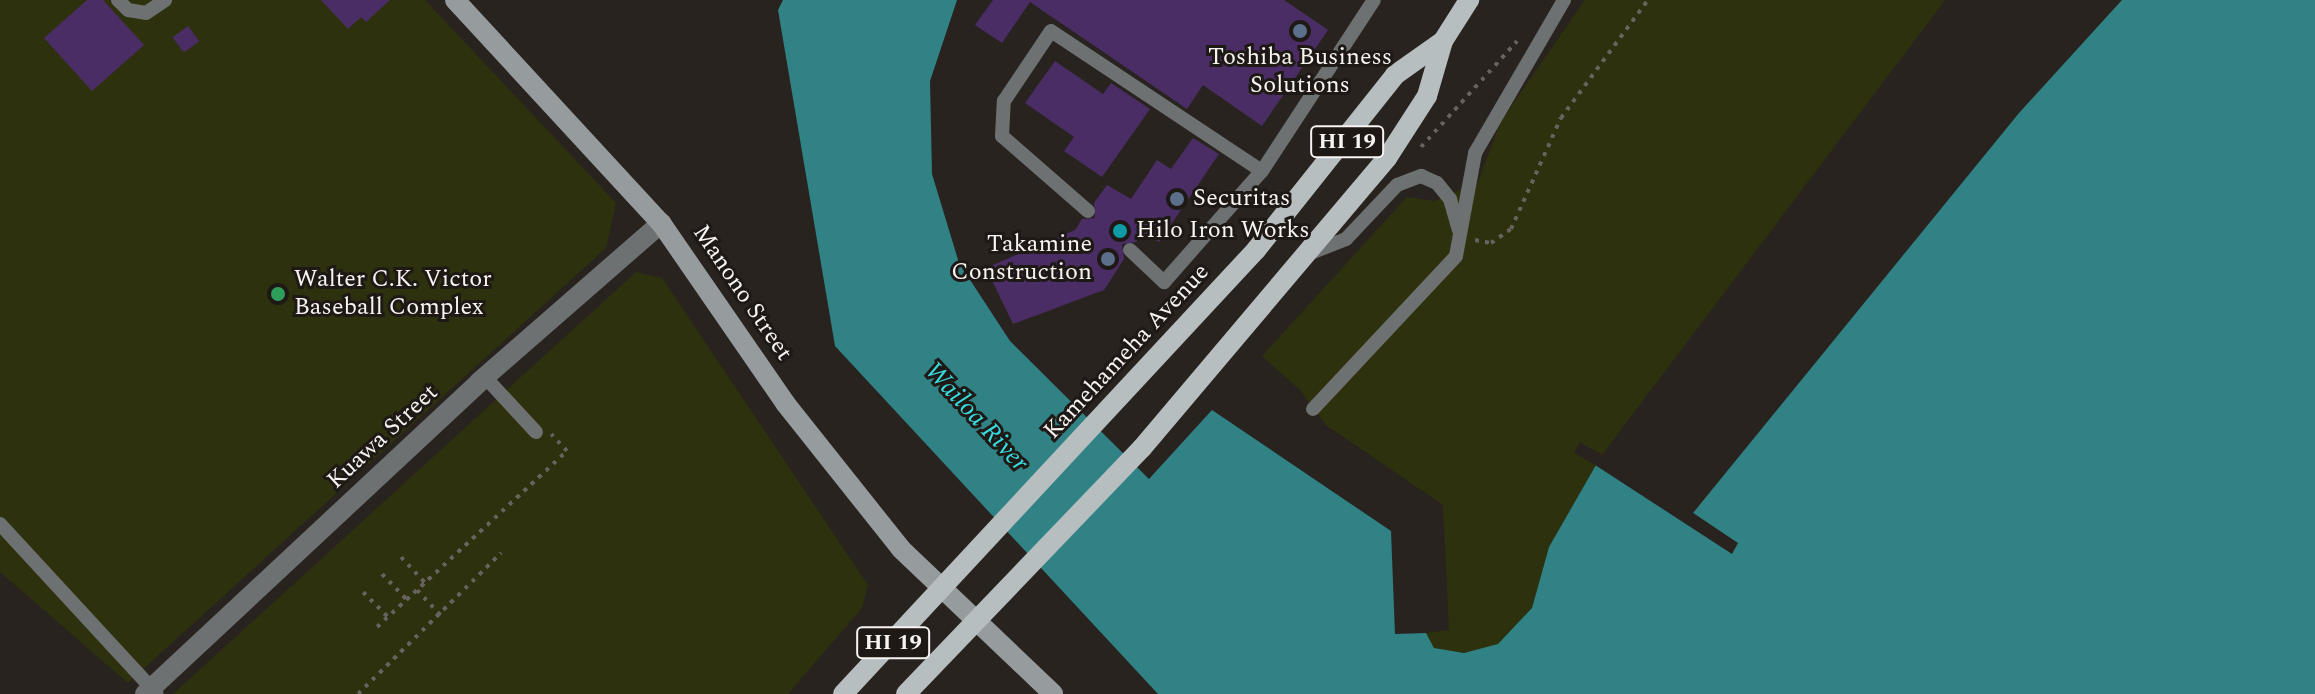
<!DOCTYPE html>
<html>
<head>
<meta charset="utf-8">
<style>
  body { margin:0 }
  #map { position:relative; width:2315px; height:694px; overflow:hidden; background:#28231f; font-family:Spectral,serif }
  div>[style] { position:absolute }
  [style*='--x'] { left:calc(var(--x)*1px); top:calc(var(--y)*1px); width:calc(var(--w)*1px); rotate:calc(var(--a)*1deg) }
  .green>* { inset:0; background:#2e310d }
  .water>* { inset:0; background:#308285 }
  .pier>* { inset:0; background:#28231f }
  .building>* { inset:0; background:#4b2d65; transform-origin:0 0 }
  .path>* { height:4px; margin-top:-2px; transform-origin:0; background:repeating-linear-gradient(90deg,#67625e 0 4px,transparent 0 10px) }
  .lane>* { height:14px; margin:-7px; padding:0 7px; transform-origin:7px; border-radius:7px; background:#6d7171 }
  .street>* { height:20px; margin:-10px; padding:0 10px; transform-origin:10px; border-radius:10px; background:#6d7171 }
  .secondary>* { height:20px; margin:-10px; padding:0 10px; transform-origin:10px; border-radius:10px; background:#969c9e }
  .primary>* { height:20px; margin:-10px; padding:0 10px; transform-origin:10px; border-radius:10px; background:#b7bec0 }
  .dots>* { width:22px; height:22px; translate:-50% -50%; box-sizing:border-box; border:4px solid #1f1916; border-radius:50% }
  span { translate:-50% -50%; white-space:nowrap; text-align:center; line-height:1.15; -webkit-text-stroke:6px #1f1916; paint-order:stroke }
  .shield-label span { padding:2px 6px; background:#1f1916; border:2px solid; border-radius:6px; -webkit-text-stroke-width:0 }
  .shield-label { font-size:22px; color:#f8f4f2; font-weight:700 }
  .poi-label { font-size:24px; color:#f8f4f2 }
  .left { translate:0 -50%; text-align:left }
  .right { translate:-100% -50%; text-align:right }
  .street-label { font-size:24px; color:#f8f4f2 }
  .water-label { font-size:26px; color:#37dbdf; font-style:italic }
</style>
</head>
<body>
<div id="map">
  <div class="green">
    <div style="clip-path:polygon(0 0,425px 0,616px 203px,606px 248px,128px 683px,0 572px)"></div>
    <div style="clip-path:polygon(1585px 0,1945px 0,1602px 455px,1580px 442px,1574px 453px,1596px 465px,1549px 547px,1532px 608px,1498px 644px,1480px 652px,1445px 652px,1434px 648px,1426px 633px,1449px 630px,1443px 505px,1326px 425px,1300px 390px,1262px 356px,1407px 197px,1435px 201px,1478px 182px,1501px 121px)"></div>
    <div style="clip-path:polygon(636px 272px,662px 278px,868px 585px,862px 608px,788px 694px,173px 694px)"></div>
  </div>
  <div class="water">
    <div style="clip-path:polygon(783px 0,957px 0,930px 81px,932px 174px,959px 263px,1010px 341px,1149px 479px,1212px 410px,1391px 531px,1395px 634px,1426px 633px,1434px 648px,1464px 653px,1498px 644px,1532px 608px,1549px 547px,1596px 465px,1732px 553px,1737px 543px,1693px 513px,2019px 113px,2122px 0,2315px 0,2315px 694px,1158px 694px,835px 346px,778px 10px)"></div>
  </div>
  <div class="pier">
    <div style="clip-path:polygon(1598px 462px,1731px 548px,1690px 511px,1738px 543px,1732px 554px,1592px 463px)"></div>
  </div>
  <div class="building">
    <div style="clip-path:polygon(87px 0,103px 0,144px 45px,92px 91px,44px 38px)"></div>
    <div style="clip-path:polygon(321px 0,390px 0,366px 22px,361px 17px,348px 29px)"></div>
    <div style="clip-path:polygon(993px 0,1284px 0,1328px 30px,1262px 126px,1203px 85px,1187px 109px,1030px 2px,1002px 43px,975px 25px)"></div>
    <div style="left:188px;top:26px;width:19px;height:19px;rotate:54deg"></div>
    <div style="clip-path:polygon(1055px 61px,1103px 94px,1111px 83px,1150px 109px,1102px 177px,1064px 151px,1074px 137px,1025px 103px)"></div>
    <div style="clip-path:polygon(1193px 138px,1219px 154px,1159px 242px,1142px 232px,1136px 242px,1122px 244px,1124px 259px,1104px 290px,1013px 324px,986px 268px,1075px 230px,1082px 219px,1095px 218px,1094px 203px,1107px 185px,1131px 199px,1157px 160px,1171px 169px)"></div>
  </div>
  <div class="path">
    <div style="--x:1421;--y:147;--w:143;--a:-47.8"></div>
    <div style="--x:1475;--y:240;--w:16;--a:11"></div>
    <div style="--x:1491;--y:243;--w:24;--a:-35"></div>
    <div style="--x:1511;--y:229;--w:122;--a:-65.8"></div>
    <div style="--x:1561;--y:118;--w:147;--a:-53.6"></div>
    <div style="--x:401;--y:557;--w:35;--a:47"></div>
    <div style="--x:382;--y:574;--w:36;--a:46"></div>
    <div style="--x:417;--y:590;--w:35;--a:47"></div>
    <div style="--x:363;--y:592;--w:35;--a:45"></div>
    <div style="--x:377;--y:627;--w:259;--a:-42.8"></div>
    <div style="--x:567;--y:451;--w:23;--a:-133"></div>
    <div style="--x:358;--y:694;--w:201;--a:-44.6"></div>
  </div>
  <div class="lane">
    <div style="--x:118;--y:0;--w:14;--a:45"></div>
    <div style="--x:128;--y:10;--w:18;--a:9"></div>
    <div style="--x:146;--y:13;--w:23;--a:-34"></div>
    <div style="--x:1088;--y:211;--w:114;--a:-138.9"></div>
    <div style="--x:1002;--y:136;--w:35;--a:-87"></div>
    <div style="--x:1004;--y:101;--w:84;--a:-56.1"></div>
    <div style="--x:1051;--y:31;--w:253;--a:33.6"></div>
    <div style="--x:1130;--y:250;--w:47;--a:43.3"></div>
    <div style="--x:1164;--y:282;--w:148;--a:-48.6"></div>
    <div style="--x:1262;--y:171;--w:204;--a:-56.8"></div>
    <div style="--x:1308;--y:254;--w:41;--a:-21.5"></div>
    <div style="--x:1346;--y:239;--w:74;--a:-46.6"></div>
    <div style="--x:1397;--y:185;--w:26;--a:-21"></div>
    <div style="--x:1421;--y:176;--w:17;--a:24"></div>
    <div style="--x:1437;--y:183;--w:21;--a:51"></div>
    <div style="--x:1450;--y:199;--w:32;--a:74"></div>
    <div style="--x:485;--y:377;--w:75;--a:47.2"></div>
    <div style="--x:1313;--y:409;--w:209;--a:-46.9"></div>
    <div style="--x:1456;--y:256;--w:105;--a:-79.5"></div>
    <div style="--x:1475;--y:153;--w:177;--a:-59.8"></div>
    <div style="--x:0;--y:524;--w:231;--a:47.3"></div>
  </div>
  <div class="street">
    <div style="--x:145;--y:694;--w:457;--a:-43"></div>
    <div style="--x:479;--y:382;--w:242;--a:-41.1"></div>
  </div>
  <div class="secondary">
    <div style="--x:455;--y:0;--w:304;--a:47.3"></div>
    <div style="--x:661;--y:223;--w:219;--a:55.4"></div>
    <div style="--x:785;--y:403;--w:186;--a:51.5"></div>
    <div style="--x:901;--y:549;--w:210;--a:43.6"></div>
  </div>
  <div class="primary">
    <div style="--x:843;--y:694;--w:606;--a:-47.07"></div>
    <div style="--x:1256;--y:250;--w:223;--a:-51.5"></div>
    <div style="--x:1395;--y:75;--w:59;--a:-35.3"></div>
    <div style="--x:906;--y:694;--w:341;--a:-46.2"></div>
    <div style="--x:1142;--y:448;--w:380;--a:-49.8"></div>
    <div style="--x:1387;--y:158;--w:74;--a:-57.2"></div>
    <div style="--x:1427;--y:96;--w:57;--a:-73.8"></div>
    <div style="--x:1443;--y:41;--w:49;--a:-57.6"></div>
  </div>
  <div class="dots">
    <div style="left:1300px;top:31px;background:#5c6f8a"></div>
    <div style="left:1177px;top:199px;background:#5c6f8a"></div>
    <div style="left:1120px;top:231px;background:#0f9aa8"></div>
    <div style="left:1108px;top:259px;background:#5c6f8a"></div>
    <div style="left:278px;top:294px;background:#2e9e5b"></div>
  </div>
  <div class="shield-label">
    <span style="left:1347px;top:142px">HI 19</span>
    <span style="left:893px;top:643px">HI 19</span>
  </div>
  <div class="poi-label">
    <span style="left:1300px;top:72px">Toshiba Business<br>Solutions</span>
    <span class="left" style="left:1193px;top:199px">Securitas</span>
    <span class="left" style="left:1136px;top:231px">Hilo Iron Works</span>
    <span class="right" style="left:1092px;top:259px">Takamine<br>Construction</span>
    <span class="left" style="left:294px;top:294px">Walter C.K. Victor<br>Baseball Complex</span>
  </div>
  <div class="street-label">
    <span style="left:742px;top:293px;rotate:56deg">Manono Street</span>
    <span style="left:1127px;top:352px;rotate:-47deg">Kamehameha Avenue</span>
    <span style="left:383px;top:437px;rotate:-43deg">Kuawa Street</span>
  </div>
  <div class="water-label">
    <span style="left:976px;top:417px;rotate:47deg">Wailoa River</span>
  </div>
</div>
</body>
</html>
